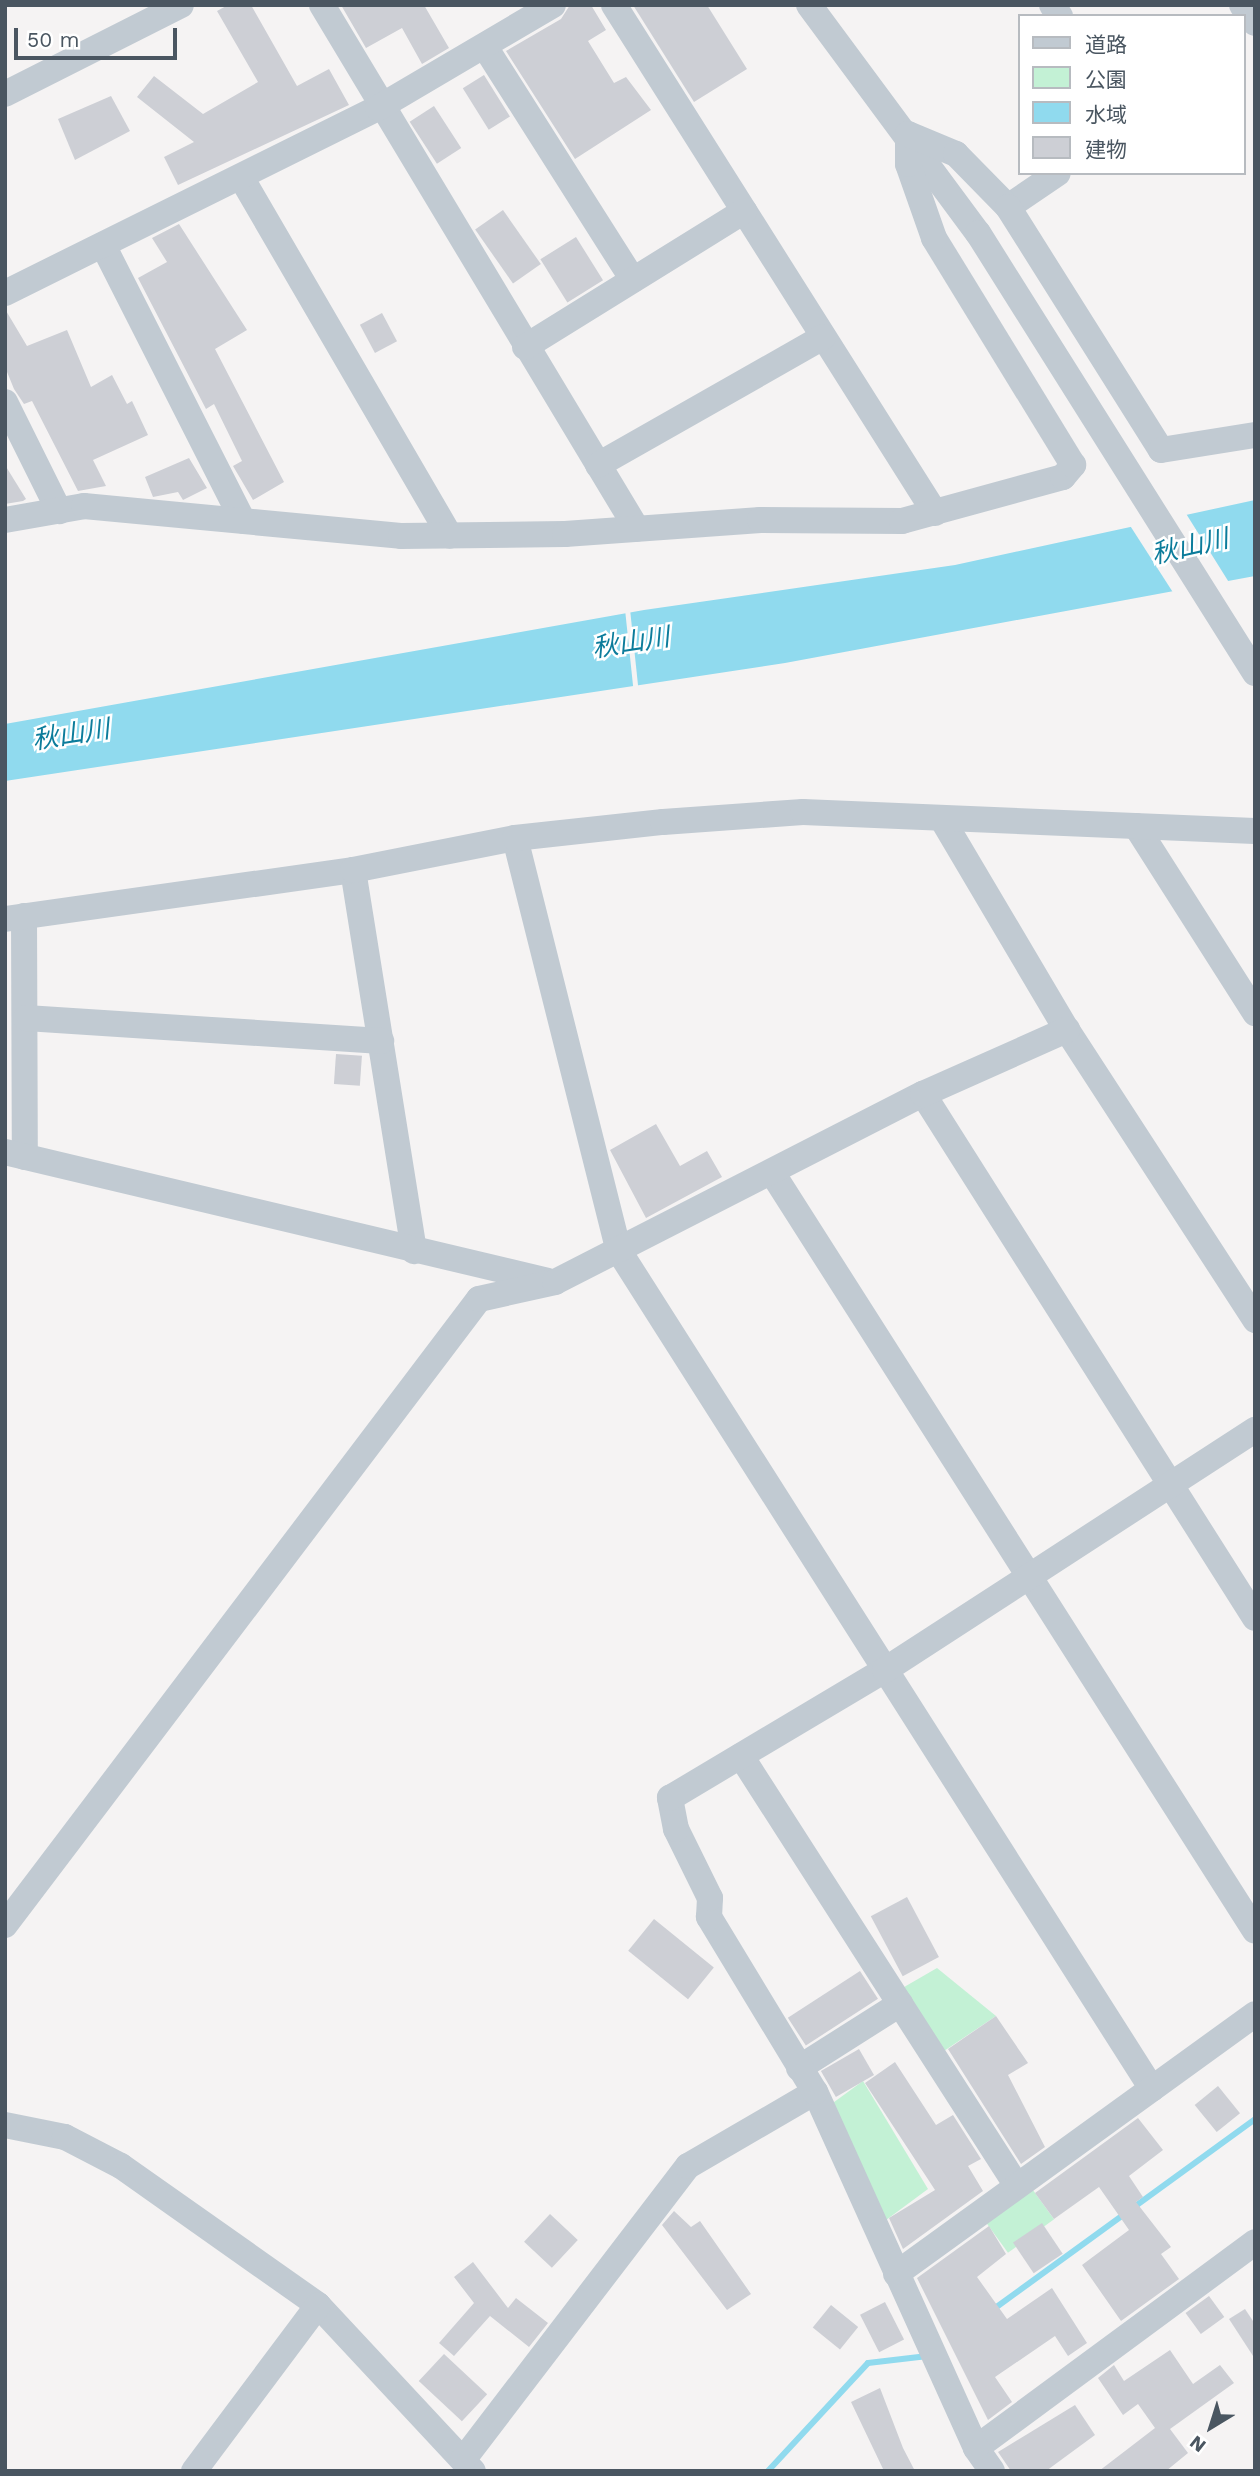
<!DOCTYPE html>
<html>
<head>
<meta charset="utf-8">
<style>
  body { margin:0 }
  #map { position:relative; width:1260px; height:2476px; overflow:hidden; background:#f5f3f3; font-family:"Work Sans","Noto Sans JP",sans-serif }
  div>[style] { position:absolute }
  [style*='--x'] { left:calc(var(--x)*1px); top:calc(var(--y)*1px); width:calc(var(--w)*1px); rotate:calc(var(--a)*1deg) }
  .green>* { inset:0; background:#c3f1d5; transform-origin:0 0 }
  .water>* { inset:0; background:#90daee }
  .pier>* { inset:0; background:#f5f3f3; transform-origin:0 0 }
  .stream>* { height:6px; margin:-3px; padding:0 3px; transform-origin:3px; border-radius:3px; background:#90daee }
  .building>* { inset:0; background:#cdcfd5; transform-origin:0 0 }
  .minor>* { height:26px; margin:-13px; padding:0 13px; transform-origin:13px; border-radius:13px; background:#c1cad2 }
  span { translate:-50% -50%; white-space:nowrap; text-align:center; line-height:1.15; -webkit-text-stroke:5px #fff; paint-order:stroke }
  .water-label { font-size:26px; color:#0c7c9b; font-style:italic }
  .frame { position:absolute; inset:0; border:7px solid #4a5661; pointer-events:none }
  .legend { position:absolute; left:1018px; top:14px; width:228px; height:161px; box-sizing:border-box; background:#fff; border:2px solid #b7bbc0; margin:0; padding:9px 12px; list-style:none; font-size:21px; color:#4a5661 }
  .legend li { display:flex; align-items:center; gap:14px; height:35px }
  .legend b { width:35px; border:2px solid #b7bbc0 }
  .north { position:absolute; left:1176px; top:2392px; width:70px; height:70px; -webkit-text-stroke:5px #fff; paint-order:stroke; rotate:218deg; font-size:19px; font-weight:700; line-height:28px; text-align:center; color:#4a5661 }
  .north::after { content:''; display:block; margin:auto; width:24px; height:32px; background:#4a5661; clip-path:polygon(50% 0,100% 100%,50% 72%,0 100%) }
  .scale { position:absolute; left:14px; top:28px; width:163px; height:32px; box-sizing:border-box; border:4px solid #4a5661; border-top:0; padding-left:9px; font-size:21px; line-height:24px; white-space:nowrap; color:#4a5661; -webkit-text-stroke:5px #fff; paint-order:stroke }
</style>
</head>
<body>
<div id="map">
  <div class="green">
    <div style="clip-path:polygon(937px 1968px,996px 2016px,941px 2053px,899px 1990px)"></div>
    <div style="clip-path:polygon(863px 2081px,928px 2189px,882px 2223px,830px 2105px)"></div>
    <div style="left:1030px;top:2186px;width:41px;height:57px;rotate:54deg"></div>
  </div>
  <div class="water">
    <div style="clip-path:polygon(1255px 500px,1255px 576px,785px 663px,5px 781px,5px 724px,644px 610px,955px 565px)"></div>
  </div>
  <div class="pier">
    <div style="clip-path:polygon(1185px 512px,1230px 584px,1174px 594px,1129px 524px)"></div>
    <div style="left:630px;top:609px;width:79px;height:5px;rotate:84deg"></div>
  </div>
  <div class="stream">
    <div style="--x:991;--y:2311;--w:326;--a:-36"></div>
    <div style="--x:768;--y:2471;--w:147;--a:-47.2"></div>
    <div style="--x:868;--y:2363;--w:60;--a:-6.7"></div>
  </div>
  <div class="building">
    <div style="clip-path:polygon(228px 5px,251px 5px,297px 86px,329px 69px,349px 105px,178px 185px,164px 157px,194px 142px,137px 97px,154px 76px,203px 114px,258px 82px,217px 11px)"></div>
    <div style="clip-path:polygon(341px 5px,424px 5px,449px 48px,422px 64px,402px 28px,366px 48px)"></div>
    <div style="clip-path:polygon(570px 5px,591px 5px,606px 30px,588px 41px,614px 83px,626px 77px,651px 110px,575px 159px,506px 51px,561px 19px)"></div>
    <div style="clip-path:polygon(633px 5px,707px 5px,747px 69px,694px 102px)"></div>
    <div style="left:484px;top:75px;width:49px;height:25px;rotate:58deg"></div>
    <div style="clip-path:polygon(111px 96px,130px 131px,75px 160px,58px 119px)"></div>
    <div style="left:434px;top:106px;width:50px;height:29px;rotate:57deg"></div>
    <div style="left:503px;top:210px;width:66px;height:34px;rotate:55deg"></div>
    <div style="clip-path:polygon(179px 224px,247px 330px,215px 349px,284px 482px,253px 500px,233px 466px,242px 461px,214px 404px,206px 409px,138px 278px,167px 262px,152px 238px)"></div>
    <div style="left:576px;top:237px;width:51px;height:42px;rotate:58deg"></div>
    <div style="clip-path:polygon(5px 309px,27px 346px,67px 330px,91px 387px,112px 375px,127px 404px,132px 401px,148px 435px,93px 460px,106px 486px,78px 491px,32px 401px,24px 404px,14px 389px,5px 367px)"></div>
    <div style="left:382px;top:313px;width:32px;height:25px;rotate:62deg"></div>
    <div style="clip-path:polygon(189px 458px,207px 488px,183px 500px,178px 492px,153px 497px,145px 477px)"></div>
    <div style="clip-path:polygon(5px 465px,26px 499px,23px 501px,5px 504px)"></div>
    <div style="left:336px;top:1054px;width:26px;height:30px;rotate:4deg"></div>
    <div style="clip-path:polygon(656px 1124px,680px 1166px,707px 1151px,722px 1177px,646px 1218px,610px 1150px)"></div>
    <div style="left:907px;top:1897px;width:68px;height:41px;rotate:62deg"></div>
    <div style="left:654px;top:1919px;width:77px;height:41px;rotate:39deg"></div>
    <div style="left:860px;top:1971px;width:33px;height:86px;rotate:57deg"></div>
    <div style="clip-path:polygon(996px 2016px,1028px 2063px,1008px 2075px,1045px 2147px,1021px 2164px,948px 2049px)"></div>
    <div style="left:859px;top:2049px;width:30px;height:44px;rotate:60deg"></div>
    <div style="clip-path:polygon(895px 2062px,936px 2125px,953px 2115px,981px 2159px,968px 2166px,983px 2191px,903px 2249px,889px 2218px,935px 2190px,865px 2083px)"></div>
    <div style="left:1218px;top:2086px;width:35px;height:30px;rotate:51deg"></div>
    <div style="clip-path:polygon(1138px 2118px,1163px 2150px,1129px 2176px,1143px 2197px,1136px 2202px,1171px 2247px,1161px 2254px,1179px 2279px,1121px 2321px,1082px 2265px,1129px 2230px,1099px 2187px,1054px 2219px,1035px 2193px)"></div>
    <div style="clip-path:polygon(674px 2211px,691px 2227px,700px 2221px,751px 2294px,727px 2310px,662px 2225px)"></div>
    <div style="left:550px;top:2214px;width:38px;height:38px;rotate:43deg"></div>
    <div style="left:1042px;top:2223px;width:37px;height:35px;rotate:56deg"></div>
    <div style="clip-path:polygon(989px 2226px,1006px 2254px,977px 2277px,1007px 2319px,1052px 2288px,1087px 2343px,1068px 2356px,1055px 2336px,995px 2377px,1012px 2402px,988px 2420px,917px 2278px)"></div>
    <div style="clip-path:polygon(473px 2262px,508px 2308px,516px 2298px,548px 2323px,529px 2347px,490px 2316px,454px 2356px,439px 2343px,474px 2303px,454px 2277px)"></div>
    <div style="left:1209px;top:2296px;width:26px;height:29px;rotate:54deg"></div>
    <div style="left:885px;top:2302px;width:42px;height:28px;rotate:63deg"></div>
    <div style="left:831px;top:2305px;width:35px;height:29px;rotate:39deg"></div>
    <div style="clip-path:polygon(1245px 2309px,1255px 2324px,1255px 2359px,1229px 2319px)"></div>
    <div style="clip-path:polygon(1170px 2350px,1193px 2384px,1220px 2365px,1234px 2383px,1170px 2429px,1188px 2453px,1166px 2471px,1099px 2471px,1155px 2428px,1138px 2404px,1123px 2415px,1098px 2378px,1114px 2365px,1124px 2381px)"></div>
    <div style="left:444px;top:2354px;width:59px;height:37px;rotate:43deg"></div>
    <div style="clip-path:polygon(880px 2388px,903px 2448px,915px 2471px,884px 2471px,851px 2402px)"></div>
    <div style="clip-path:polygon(1075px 2405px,1095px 2435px,1046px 2471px,1011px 2471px,998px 2452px)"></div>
  </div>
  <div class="minor">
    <div style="--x:322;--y:5;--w:611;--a:58.99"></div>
    <div style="--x:614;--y:5;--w:601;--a:57.71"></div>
    <div style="--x:809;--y:5;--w:284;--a:53.5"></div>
    <div style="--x:978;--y:233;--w:520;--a:57.81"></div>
    <div style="--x:1052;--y:5;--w:14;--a:54"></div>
    <div style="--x:1242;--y:5;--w:22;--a:54"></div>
    <div style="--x:487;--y:50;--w:272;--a:57.6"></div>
    <div style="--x:5;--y:94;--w:197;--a:-26.8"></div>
    <div style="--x:241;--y:177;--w:415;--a:59.8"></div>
    <div style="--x:1008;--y:207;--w:60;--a:-34.2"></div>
    <div style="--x:103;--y:245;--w:309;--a:63.1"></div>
    <div style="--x:5;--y:293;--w:416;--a:-26.4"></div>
    <div style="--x:378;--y:108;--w:203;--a:-30.5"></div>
    <div style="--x:525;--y:347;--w:258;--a:-31.8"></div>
    <div style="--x:5;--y:402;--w:122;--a:63.6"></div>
    <div style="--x:598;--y:465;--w:259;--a:-29.6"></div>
    <div style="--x:5;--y:520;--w:80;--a:-10"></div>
    <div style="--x:84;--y:506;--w:318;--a:5.4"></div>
    <div style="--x:401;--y:536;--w:164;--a:-0.7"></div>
    <div style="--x:565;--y:534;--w:196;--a:-4.1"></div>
    <div style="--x:760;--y:520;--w:142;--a:0.4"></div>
    <div style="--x:902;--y:521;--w:167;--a:-15.3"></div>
    <div style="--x:1063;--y:477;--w:16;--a:-50"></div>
    <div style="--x:1073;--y:465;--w:266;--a:-121.5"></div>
    <div style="--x:934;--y:238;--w:78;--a:-109.4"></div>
    <div style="--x:908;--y:164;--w:30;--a:-90"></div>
    <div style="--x:908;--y:134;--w:52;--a:22.6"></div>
    <div style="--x:956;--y:154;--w:74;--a:45.5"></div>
    <div style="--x:1008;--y:207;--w:287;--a:57.8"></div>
    <div style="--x:1161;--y:450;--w:95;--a:-9.1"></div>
    <div style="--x:942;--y:819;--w:245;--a:59.4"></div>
    <div style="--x:1067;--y:1030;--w:346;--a:57"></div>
    <div style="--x:1136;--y:826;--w:222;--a:57.5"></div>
    <div style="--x:515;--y:838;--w:426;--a:75.9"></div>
    <div style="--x:619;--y:1251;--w:993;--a:57.54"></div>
    <div style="--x:353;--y:870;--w:386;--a:80.9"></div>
    <div style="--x:24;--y:916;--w:241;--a:89.8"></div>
    <div style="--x:5;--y:919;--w:351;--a:-8"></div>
    <div style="--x:353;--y:870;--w:165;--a:-11.2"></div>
    <div style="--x:515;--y:838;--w:149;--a:-6.2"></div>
    <div style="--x:663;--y:822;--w:140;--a:-4.1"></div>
    <div style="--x:803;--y:812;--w:452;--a:2.4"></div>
    <div style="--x:26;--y:1018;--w:356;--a:3.7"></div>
    <div style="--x:923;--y:1094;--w:620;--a:57.64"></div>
    <div style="--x:5;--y:1152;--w:558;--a:13.36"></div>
    <div style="--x:773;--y:1174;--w:897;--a:57.51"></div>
    <div style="--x:741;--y:1756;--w:511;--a:57.31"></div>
    <div style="--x:5;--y:1925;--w:785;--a:-52.87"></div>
    <div style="--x:479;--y:1299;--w:78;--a:-12.6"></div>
    <div style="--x:555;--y:1282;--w:413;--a:-27.1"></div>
    <div style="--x:923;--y:1094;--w:158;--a:-24"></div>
    <div style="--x:799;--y:2068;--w:120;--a:-32.4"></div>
    <div style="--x:5;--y:2125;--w:61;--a:11.3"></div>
    <div style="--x:65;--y:2137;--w:63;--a:27.4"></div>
    <div style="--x:121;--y:2166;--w:241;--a:35.2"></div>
    <div style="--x:318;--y:2305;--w:227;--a:47"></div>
    <div style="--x:896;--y:2274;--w:443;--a:-35.9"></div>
    <div style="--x:976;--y:2448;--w:347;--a:-36.4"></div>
    <div style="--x:463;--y:2460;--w:370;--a:-52.6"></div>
    <div style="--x:688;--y:2166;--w:147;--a:-30.2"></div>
    <div style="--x:194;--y:2471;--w:207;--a:-53.2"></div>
    <div style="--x:992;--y:2471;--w:28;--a:-125"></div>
    <div style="--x:976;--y:2448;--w:391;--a:-114.3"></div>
    <div style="--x:815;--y:2092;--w:205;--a:-121.2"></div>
    <div style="--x:709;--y:1917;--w:19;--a:-87"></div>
    <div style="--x:710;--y:1898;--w:77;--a:-116.2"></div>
    <div style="--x:676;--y:1829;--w:32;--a:-101"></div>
    <div style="--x:670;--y:1798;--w:250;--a:-30.8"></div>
    <div style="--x:885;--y:1670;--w:441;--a:-33"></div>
  </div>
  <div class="water-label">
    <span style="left:1190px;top:547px;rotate:-13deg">秋山川</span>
    <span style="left:631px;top:643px;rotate:-9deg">秋山川</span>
    <span style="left:71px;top:735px;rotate:-9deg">秋山川</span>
  </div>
  <div class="frame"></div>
  <ul class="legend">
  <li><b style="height:9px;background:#c1cad2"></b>道路</li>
  <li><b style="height:19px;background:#c3f1d5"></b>公園</li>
  <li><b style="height:19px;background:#90daee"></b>水域</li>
  <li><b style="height:19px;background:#cdcfd5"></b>建物</li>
  </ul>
  <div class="north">N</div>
  <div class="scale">50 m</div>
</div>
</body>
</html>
